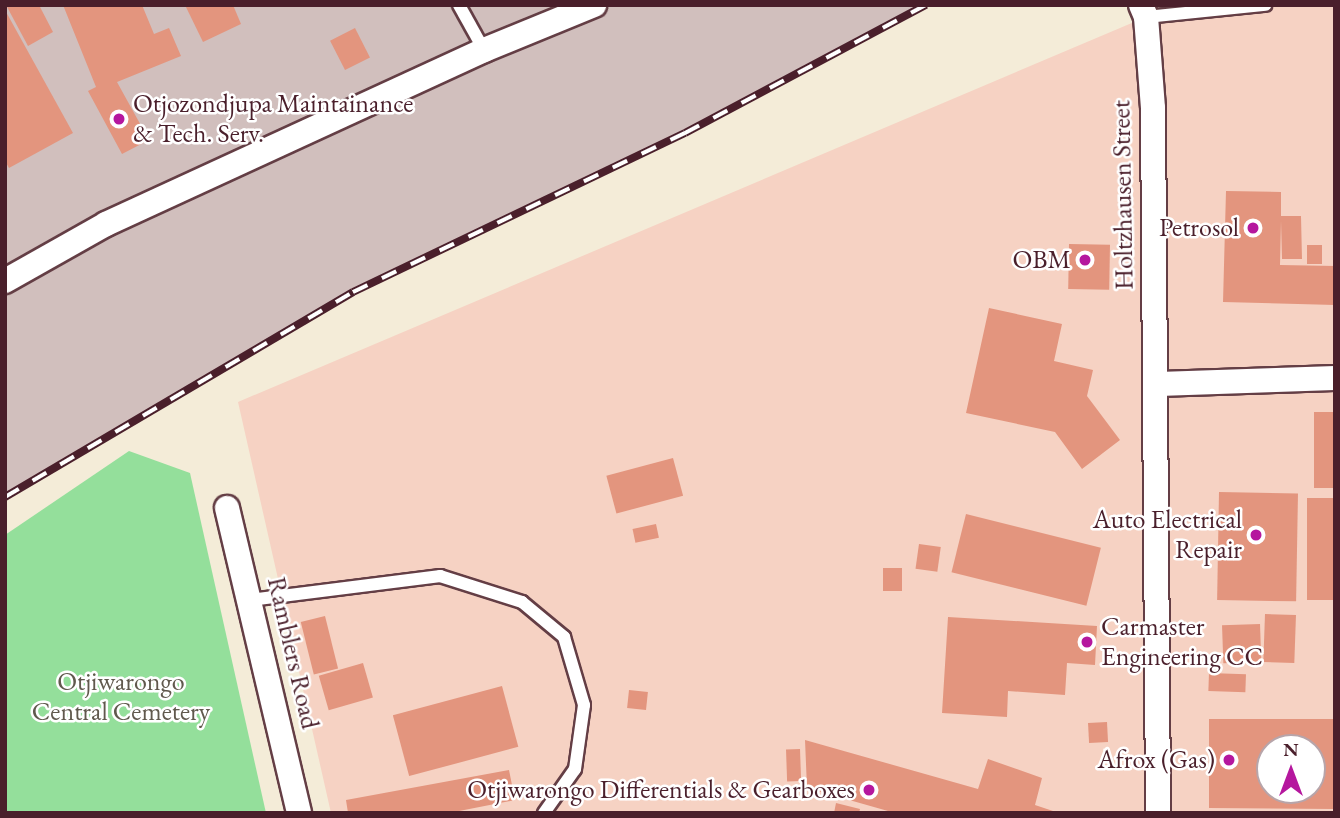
<!DOCTYPE html>
<html>
<head>
<meta charset="utf-8">
<style>
  body { margin:0 }
  #map { position:relative; width:1340px; height:818px; overflow:hidden; background:#f4ecd8; font-family:"EB Garamond",serif }
  div>[style] { position:absolute }
  [style*='--x'] { left:calc(var(--x)*1px); top:calc(var(--y)*1px); width:calc(var(--w)*1px); rotate:calc(var(--a)*1deg) }
  .built>* { inset:0; background:#f6d2c3 }
  .industrial>* { inset:0; background:#d1bfbd }
  .green>* { inset:0; background:#94df9b }
  .building>* { inset:0; background:#e3957e; transform-origin:0 0 }
  .roads { filter:drop-shadow(2px 0 #643e45) drop-shadow(-2px 0 #643e45) drop-shadow(0 2px #643e45) drop-shadow(0 -2px #643e45) }
  .lane>* { height:12px; margin:-6px; padding:0 6px; transform-origin:6px; border-radius:6px; background:#fff }
  .street>* { height:24px; margin:-12px; padding:0 12px; transform-origin:12px; border-radius:12px; background:#fff }
  .rail>* { height:8px; margin-top:-4px; transform-origin:0; background:repeating-linear-gradient(90deg,#fff 0 16px,#4a1f2b 0 32px); box-sizing:border-box; border-block:2px solid #4a1f2b }
  .dots>* { width:19px; height:19px; translate:-50% -50%; box-sizing:border-box; border:4px solid #fff; border-radius:50% }
  span { translate:-50% -50%; white-space:nowrap; text-align:center; line-height:1.15; -webkit-text-stroke:5px #fff; paint-order:stroke }
  .poi-label { font-size:26px; color:#4a1f2b }
  .left { translate:0 -50%; text-align:left }
  .right { translate:-100% -50%; text-align:right }
  .street-label { font-size:26px; color:#4a1f2b }
  .park-label { font-size:26px; color:#60594d }
  .frame { position:absolute; inset:0; border:7px solid #4a1f2b; pointer-events:none }
  .north { position:absolute; left:1256px; top:734px; width:70px; height:70px; box-sizing:border-box; background:#fff; border:2px solid #b7a5aa; border-radius:50%; rotate:0deg; font-size:19px; font-weight:700; line-height:28px; text-align:center; color:#4a1f2b }
  .north::after { content:''; display:block; margin:auto; width:24px; height:32px; background:#b5179e; clip-path:polygon(50% 0,100% 100%,50% 72%,0 100%) }
</style>
</head>
<body>
<div id="map">
  <div class="built">
    <div style="clip-path:polygon(evenodd,1265px 5px,1335px 5px,1335px 813px,331px 813px,238px 402px,1146px 17px,1265px 5px,1270px 748px,1312px 748px,1312px 790px,1270px 790px,1270px 748px)"></div>
  </div>
  <div class="industrial">
    <div style="clip-path:polygon(5px 5px,928px 5px,685px 133px,353px 292px,5px 497px)"></div>
  </div>
  <div class="green">
    <div style="clip-path:polygon(129px 451px,190px 473px,266px 813px,5px 813px,5px 535px)"></div>
  </div>
  <div class="building">
    <div style="clip-path:polygon(6px 5px,39px 5px,53px 32px,28px 46px)"></div>
    <div style="clip-path:polygon(63px 5px,142px 5px,154px 34px,169px 28px,181px 56px,117px 82px,149px 140px,122px 154px,88px 91px,96px 87px)"></div>
    <div style="clip-path:polygon(185px 5px,233px 5px,241px 24px,203px 42px)"></div>
    <div style="clip-path:polygon(5px 10px,73px 133px,9px 168px,5px 161px)"></div>
    <div style="left:355px;top:28px;width:33px;height:28px;rotate:63deg"></div>
    <div style="clip-path:polygon(1226px 191px,1281px 192px,1281px 216px,1301px 216px,1302px 259px,1282px 259px,1281px 221px,1280px 265px,1335px 266px,1335px 305px,1223px 302px)"></div>
    <div style="left:1069px;top:244px;width:41px;height:45px;rotate:1deg"></div>
    <div style="left:1307px;top:245px;width:15px;height:19px"></div>
    <div style="clip-path:polygon(989px 308px,1062px 324px,1054px 361px,1093px 370px,1087px 396px,1120px 440px,1082px 469px,1055px 432px,966px 413px)"></div>
    <div style="left:1314px;top:412px;width:21px;height:76px"></div>
    <div style="left:673px;top:458px;width:39px;height:69px;rotate:75deg"></div>
    <div style="left:1219px;top:492px;width:79px;height:108px;rotate:1deg"></div>
    <div style="left:1307px;top:498px;width:28px;height:102px"></div>
    <div style="left:966px;top:514px;width:139px;height:60px;rotate:14deg"></div>
    <div style="left:656px;top:524px;width:14px;height:24px;rotate:78deg"></div>
    <div style="left:919px;top:544px;width:22px;height:25px;rotate:8deg"></div>
    <div style="left:883px;top:568px;width:19px;height:23px"></div>
    <div style="left:1265px;top:614px;width:31px;height:48px;rotate:2deg"></div>
    <div style="left:325px;top:616px;width:54px;height:25px;rotate:76deg"></div>
    <div style="clip-path:polygon(948px 617px,1097px 626px,1095px 665px,1067px 663px,1065px 695px,1008px 691px,1007px 717px,942px 713px)"></div>
    <div style="left:1260px;top:624px;width:38px;height:38px;rotate:88deg"></div>
    <div style="left:363px;top:663px;width:36px;height:46px;rotate:74deg"></div>
    <div style="left:1209px;top:673px;width:37px;height:18px;rotate:2deg"></div>
    <div style="left:502px;top:686px;width:63px;height:113px;rotate:75deg"></div>
    <div style="left:629px;top:690px;width:19px;height:18px;rotate:6deg"></div>
    <div style="clip-path:polygon(evenodd,1209px 719px,1335px 719px,1335px 809px,1209px 808px,1209px 719px,1270px 748px,1312px 748px,1312px 790px,1270px 790px,1270px 748px)"></div>
    <div style="left:1107px;top:722px;width:20px;height:19px;rotate:87deg"></div>
    <div style="clip-path:polygon(805px 740px,978px 789px,988px 759px,1042px 778px,1035px 805px,1059px 813px,895px 813px,807px 788px)"></div>
    <div style="left:800px;top:749px;width:32px;height:14px;rotate:88deg"></div>
    <div style="clip-path:polygon(509px 770px,515px 800px,449px 813px,348px 813px,346px 800px)"></div>
    <div style="clip-path:polygon(836px 803px,860px 809px,859px 813px,834px 813px)"></div>
  </div>
  <div class="roads">
    <div class="lane">
      <div style="--x:459;--y:5;--w:51;--a:60.9"></div>
      <div style="--x:1146;--y:17;--w:120;--a:-5.8"></div>
      <div style="--x:250;--y:600;--w:192;--a:-7.2"></div>
      <div style="--x:440;--y:576;--w:86;--a:17.6"></div>
      <div style="--x:522;--y:602;--w:55;--a:39.8"></div>
      <div style="--x:564;--y:637;--w:71;--a:73.6"></div>
      <div style="--x:584;--y:705;--w:65;--a:98"></div>
      <div style="--x:575;--y:769;--w:54;--a:125.2"></div>
    </div>
    <div class="street">
      <div style="--x:1141;--y:5;--w:13;--a:67"></div>
      <div style="--x:1146;--y:17;--w:91;--a:85.6"></div>
      <div style="--x:1153;--y:108;--w:705;--a:89.59"></div>
      <div style="--x:5;--y:281;--w:116;--a:-29.4"></div>
      <div style="--x:106;--y:224;--w:416;--a:-24.7"></div>
      <div style="--x:484;--y:50;--w:119;--a:-22.2"></div>
      <div style="--x:1156;--y:384;--w:179;--a:-1.9"></div>
      <div style="--x:227;--y:508;--w:313;--a:76.7"></div>
    </div>
  </div>
  <div class="rail">
    <div style="--x:5;--y:497;--w:404;--a:-30.5"></div>
    <div style="--x:353;--y:292;--w:368;--a:-25.6"></div>
    <div style="--x:685;--y:133;--w:273;--a:-28"></div>
  </div>
  <div class="dots">
    <div style="left:119px;top:119px;background:#b5179e"></div>
    <div style="left:1253px;top:228px;background:#b5179e"></div>
    <div style="left:1085px;top:260px;background:#b5179e"></div>
    <div style="left:1256px;top:535px;background:#b5179e"></div>
    <div style="left:1087px;top:642px;background:#b5179e"></div>
    <div style="left:1229px;top:760px;background:#b5179e"></div>
    <div style="left:869px;top:790px;background:#b5179e"></div>
  </div>
  <div class="poi-label">
    <span class="left" style="left:133px;top:119px">Otjozondjupa Maintainance<br>&amp; Tech. Serv.</span>
    <span class="right" style="left:1239px;top:228px">Petrosol</span>
    <span class="right" style="left:1071px;top:260px">OBM</span>
    <span class="right" style="left:1242px;top:535px">Auto Electrical<br>Repair</span>
    <span class="left" style="left:1101px;top:642px">Carmaster<br>Engineering CC</span>
    <span class="right" style="left:1215px;top:760px">Afrox (Gas)</span>
    <span class="right" style="left:855px;top:790px">Otjiwarongo Differentials &amp; Gearboxes</span>
  </div>
  <div class="street-label">
    <span style="left:1123px;top:195px;rotate:-91deg">Holtzhausen Street</span>
    <span style="left:293px;top:653px;rotate:77deg">Ramblers Road</span>
  </div>
  <div class="park-label">
    <span style="left:121px;top:697px">Otjiwarongo<br>Central Cemetery</span>
  </div>
  <div class="frame"></div>
  <div class="north">N</div>
</div>
</body>
</html>
